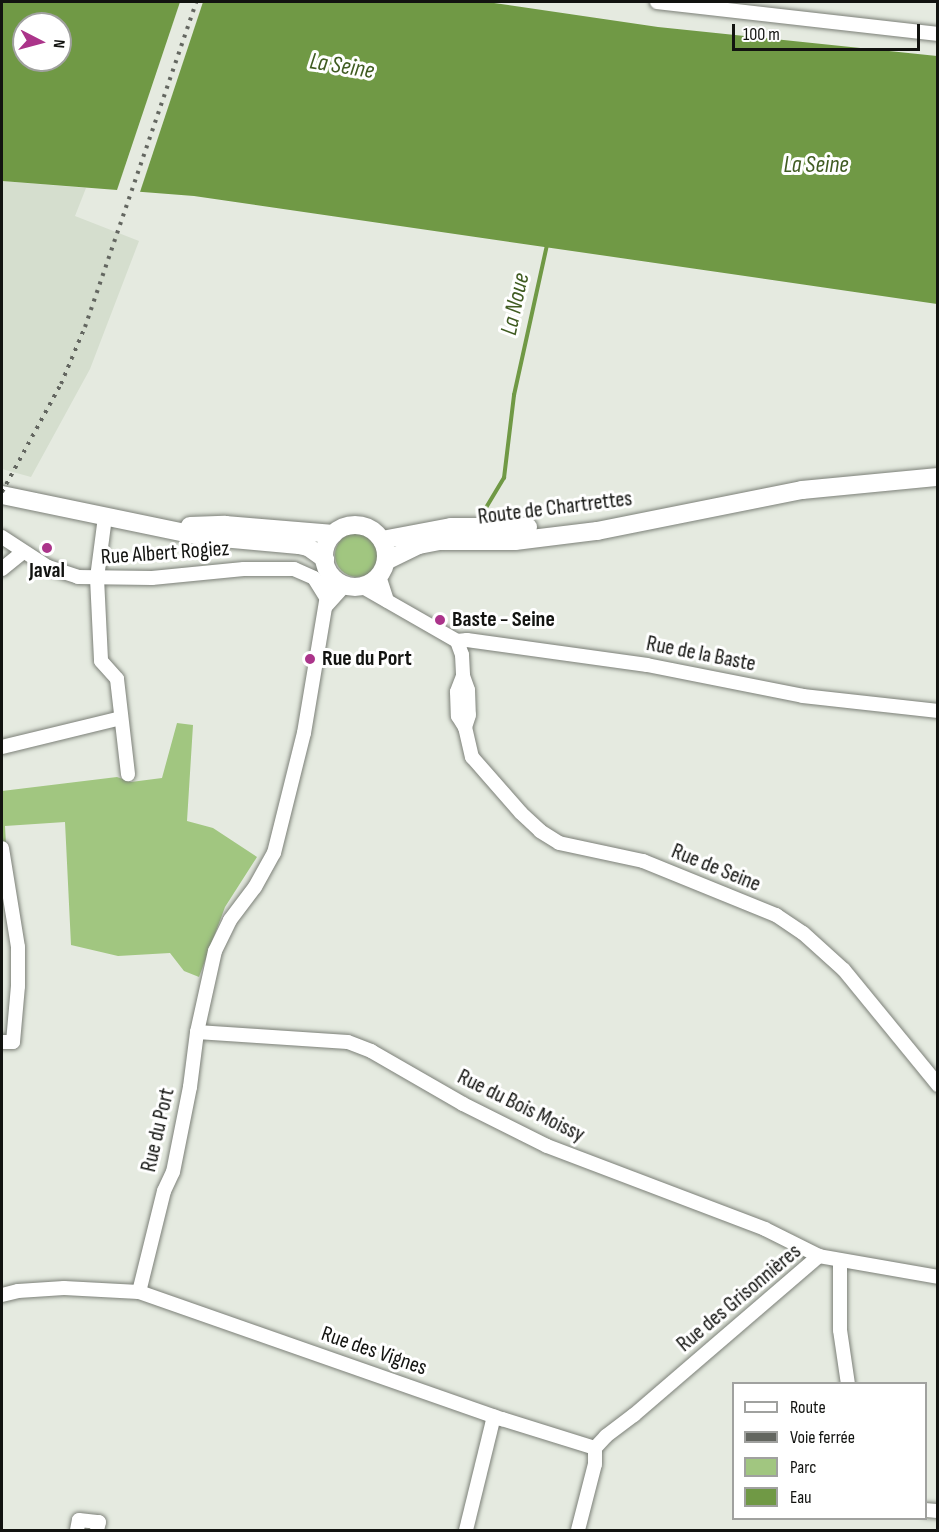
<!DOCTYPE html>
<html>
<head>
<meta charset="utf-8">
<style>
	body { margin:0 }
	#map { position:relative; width:939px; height:1532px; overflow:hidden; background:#e5eae0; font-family:"Sofia Sans Condensed",sans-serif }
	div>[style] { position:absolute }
	.built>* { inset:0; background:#d5dece }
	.green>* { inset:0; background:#a1c680 }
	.round { border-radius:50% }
	.water>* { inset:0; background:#709945 }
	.pier>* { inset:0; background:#e5eae0 }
	.stream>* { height:4px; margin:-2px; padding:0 2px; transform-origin:2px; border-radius:2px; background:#709945 }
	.roads { filter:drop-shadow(0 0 2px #7c8078) drop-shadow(0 0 2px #7c8078) }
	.minor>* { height:14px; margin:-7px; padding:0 7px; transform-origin:7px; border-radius:7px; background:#fff }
	.secondary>* { height:18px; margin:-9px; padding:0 9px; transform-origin:9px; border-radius:9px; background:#fff }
	.secondary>.ring { margin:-9px; padding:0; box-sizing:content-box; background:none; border:18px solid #fff; border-radius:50% }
	.rail>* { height:4px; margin-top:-2px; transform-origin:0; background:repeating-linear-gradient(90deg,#636660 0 3px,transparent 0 9px) }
	.dots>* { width:16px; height:16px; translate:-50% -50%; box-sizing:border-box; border:3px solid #fff; border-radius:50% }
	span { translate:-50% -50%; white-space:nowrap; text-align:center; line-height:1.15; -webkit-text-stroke:6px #fff; paint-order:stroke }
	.street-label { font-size:22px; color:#121310 }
	.poi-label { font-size:22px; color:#121310; font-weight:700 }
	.left { translate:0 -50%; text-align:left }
	.water-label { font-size:24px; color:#405c22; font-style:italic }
	.frame { position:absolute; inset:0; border:3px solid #121310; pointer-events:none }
	.legend { position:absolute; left:732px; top:1382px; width:195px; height:138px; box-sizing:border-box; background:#fff; border:2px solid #a0a19f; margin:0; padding:8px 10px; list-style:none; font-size:18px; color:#121310 }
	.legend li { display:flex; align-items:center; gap:12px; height:30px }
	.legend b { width:30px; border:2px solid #a0a19f }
	.north { position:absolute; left:12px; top:12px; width:60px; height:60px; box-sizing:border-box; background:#fff; border:2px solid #a0a19f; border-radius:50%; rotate:96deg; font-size:16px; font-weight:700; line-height:24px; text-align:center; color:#121310 }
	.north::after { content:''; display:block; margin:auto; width:21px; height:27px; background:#ab348a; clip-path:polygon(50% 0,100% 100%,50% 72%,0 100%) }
	.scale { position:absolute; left:732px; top:24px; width:188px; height:27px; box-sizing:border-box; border:3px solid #121310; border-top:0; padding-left:8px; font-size:18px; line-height:21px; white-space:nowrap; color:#121310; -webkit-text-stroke:4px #fff; paint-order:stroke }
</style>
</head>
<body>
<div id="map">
	<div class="built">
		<i style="clip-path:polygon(2px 181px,86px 188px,75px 216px,139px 241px,90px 369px,31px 477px,2px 469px)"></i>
	</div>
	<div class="green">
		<i class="round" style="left:335px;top:533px;width:44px;height:44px"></i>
		<i style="clip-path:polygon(177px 723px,193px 725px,187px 821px,213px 828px,257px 857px,225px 907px,199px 977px,184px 971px,170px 953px,118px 956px,71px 945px,65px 822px,5px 826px,6px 844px,2px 844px,2px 791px,117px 777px,131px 782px,162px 778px)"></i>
	</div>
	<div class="water">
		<i style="clip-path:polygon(evenodd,2px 2px,487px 2px,658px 27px,937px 56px,937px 304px,194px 196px,2px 181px,2px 2px,24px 24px,60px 24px,60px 60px,24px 60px,24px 24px)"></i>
	</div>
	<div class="pier">
		<i style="clip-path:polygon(180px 2px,203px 2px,139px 195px,116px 193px)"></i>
	</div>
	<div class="stream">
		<i style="left:484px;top:511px;width:39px;rotate:-59deg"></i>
		<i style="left:504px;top:478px;width:84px;rotate:-83.1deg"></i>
		<i style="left:514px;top:395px;width:154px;rotate:-77.6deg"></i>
	</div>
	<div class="roads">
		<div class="minor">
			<i style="left:657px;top:2px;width:283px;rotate:6.5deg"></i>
			<i style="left:105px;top:517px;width:62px;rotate:97.5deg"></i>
			<i style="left:97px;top:578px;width:83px;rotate:87.2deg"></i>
			<i style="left:101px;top:661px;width:24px;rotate:48deg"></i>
			<i style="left:117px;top:679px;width:96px;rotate:83.4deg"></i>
			<i style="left:2px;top:537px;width:55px;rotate:33.1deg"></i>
			<i style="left:48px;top:567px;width:32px;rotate:18deg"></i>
			<i style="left:78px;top:577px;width:74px;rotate:0.8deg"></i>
			<i style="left:152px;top:578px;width:92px;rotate:-5.6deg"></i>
			<i style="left:244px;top:569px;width:50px"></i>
			<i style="left:294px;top:569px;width:22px;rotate:24deg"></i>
			<i style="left:314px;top:578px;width:25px;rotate:58deg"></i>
			<i style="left:2px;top:569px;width:27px;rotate:-39deg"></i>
			<i style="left:379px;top:576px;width:26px;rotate:72deg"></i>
			<i style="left:361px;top:586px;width:111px;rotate:29.8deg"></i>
			<i style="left:457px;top:641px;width:15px;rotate:70deg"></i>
			<i style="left:462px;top:655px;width:21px;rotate:87deg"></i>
			<i style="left:463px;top:676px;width:15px;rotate:70deg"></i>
			<i style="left:468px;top:690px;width:25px;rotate:88deg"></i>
			<i style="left:469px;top:715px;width:13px;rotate:108deg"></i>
			<i style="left:326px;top:606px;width:28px;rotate:-48deg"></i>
			<i style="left:457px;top:641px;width:10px;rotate:-6deg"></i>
			<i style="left:467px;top:640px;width:182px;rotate:7.9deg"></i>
			<i style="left:647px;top:665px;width:159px;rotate:11.2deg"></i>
			<i style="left:803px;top:696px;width:136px;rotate:6.3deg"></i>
			<i style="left:463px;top:676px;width:17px;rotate:111deg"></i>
			<i style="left:457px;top:692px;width:24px;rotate:88deg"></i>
			<i style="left:458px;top:716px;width:13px;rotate:58deg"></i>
			<i style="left:465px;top:727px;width:31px;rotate:77deg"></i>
			<i style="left:472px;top:757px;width:74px;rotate:48.8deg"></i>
			<i style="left:521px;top:813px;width:26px;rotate:43deg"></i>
			<i style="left:540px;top:831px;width:22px;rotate:32deg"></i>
			<i style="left:559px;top:843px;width:86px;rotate:12.1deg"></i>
			<i style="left:643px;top:861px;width:144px;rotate:22.1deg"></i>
			<i style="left:776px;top:915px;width:32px;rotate:34deg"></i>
			<i style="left:803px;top:933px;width:55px;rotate:42.1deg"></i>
			<i style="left:844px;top:970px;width:149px;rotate:50.7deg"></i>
			<i style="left:2px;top:747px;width:122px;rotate:-13.7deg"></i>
			<i style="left:197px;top:1032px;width:151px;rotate:3.8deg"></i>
			<i style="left:348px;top:1042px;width:25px;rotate:21deg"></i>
			<i style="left:371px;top:1051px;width:106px;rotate:29.9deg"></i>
			<i style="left:463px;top:1104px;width:94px;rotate:26.6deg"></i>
			<i style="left:547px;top:1146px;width:233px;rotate:20.8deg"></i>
			<i style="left:765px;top:1229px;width:60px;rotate:26.6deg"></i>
			<i style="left:2px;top:1042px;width:11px"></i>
			<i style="left:13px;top:1042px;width:56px;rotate:-84.9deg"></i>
			<i style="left:18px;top:986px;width:39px;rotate:-90deg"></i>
			<i style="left:18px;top:947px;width:100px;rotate:-99.2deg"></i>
			<i style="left:840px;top:1261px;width:69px;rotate:90deg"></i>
			<i style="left:840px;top:1330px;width:55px;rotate:81.6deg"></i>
			<i style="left:139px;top:1292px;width:385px;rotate:19.3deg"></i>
			<i style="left:502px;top:1419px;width:97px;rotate:17.3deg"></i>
			<i style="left:2px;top:1295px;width:16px;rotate:-14deg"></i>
			<i style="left:18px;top:1291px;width:46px;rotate:-3.7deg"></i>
			<i style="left:64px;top:1288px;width:75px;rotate:3.1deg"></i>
			<i style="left:139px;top:1292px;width:104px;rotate:-76.1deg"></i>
			<i style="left:164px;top:1191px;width:21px;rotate:-65deg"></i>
			<i style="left:173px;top:1172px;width:87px;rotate:-78.7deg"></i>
			<i style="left:190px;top:1087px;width:55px;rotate:-82.7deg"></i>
			<i style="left:197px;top:1032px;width:83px;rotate:-77.5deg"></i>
			<i style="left:215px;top:951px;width:34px;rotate:-64deg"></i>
			<i style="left:230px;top:920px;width:41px;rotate:-52.9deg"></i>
			<i style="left:255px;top:887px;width:39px;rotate:-61deg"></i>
			<i style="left:274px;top:853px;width:124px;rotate:-76deg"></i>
			<i style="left:304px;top:733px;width:145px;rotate:-80.5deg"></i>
			<i style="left:328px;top:590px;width:23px;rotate:-92deg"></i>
			<i style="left:595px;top:1448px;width:16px;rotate:-47deg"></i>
			<i style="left:606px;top:1436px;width:35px;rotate:-37deg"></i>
			<i style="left:634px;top:1415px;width:244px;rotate:-40.7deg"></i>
			<i style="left:819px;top:1256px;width:121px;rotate:10deg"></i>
			<i style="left:926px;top:1510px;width:12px;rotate:5deg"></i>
			<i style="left:77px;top:1530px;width:10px;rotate:-79deg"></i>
			<i style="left:79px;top:1520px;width:20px;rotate:6deg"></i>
			<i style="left:99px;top:1522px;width:8px;rotate:104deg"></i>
			<i style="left:466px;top:1530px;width:117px;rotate:-76.2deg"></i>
			<i style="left:578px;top:1530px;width:68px;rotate:-75.6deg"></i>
			<i style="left:595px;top:1464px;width:16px;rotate:-90deg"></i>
		</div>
		<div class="secondary">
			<i style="left:2px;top:495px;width:202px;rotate:11.7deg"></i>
			<i style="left:200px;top:536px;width:99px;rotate:5.2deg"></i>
			<i style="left:299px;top:545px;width:9px;rotate:13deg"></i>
			<i style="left:308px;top:547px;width:21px;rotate:35deg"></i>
			<i class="ring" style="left:324px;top:525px;width:44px;height:44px"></i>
			<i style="left:190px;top:526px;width:35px;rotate:-2deg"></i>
			<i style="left:225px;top:525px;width:109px;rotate:4.7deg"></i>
			<i style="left:382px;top:540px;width:70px;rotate:-10.7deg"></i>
			<i style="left:451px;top:527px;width:77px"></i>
			<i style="left:386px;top:561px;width:37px;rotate:-26deg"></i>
			<i style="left:419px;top:545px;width:21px;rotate:-11deg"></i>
			<i style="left:440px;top:541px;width:75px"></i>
			<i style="left:515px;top:541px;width:83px;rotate:-7deg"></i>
			<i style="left:597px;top:531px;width:209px;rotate:-11.3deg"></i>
			<i style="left:802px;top:490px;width:137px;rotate:-5.5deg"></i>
		</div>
	</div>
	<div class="rail">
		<i style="left:2px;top:492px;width:123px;rotate:-61.4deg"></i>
		<i style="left:61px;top:384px;width:62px;rotate:-67.2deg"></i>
		<i style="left:85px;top:327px;width:343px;rotate:-71.1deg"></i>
	</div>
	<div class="dots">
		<i style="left:47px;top:548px;background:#ab348a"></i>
		<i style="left:440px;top:620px;background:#ab348a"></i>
		<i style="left:310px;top:659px;background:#ab348a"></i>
	</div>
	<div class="street-label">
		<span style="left:555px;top:508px;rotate:-7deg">Route de Chartrettes</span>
		<span style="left:165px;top:553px;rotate:-4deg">Rue Albert Rogiez</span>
		<span style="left:701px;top:654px;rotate:11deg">Rue de la Baste</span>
		<span style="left:716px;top:868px;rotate:22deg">Rue de Seine</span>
		<span style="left:521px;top:1106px;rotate:26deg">Rue du Bois Moissy</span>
		<span style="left:158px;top:1130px;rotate:-77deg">Rue du Port</span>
		<span style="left:739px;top:1298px;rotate:-40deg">Rue des Grisonnières</span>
		<span style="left:374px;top:1351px;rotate:19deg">Rue des Vignes</span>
	</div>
	<div class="poi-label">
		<span style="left:47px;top:571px">Javal</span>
		<span class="left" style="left:452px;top:620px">Baste - Seine</span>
		<span class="left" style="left:322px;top:659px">Rue du Port</span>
	</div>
	<div class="water-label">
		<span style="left:342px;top:66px;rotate:9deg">La Seine</span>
		<span style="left:816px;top:165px">La Seine</span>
		<span style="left:515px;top:304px;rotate:-78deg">La Noue</span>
	</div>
	<div class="frame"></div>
	<ul class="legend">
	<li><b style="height:8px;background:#fff"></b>Route</li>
	<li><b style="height:8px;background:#636660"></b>Voie ferrée</li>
	<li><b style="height:16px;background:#a1c680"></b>Parc</li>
	<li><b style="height:16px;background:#709945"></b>Eau</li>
	</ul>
	<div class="north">N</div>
	<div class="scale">100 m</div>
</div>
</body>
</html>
